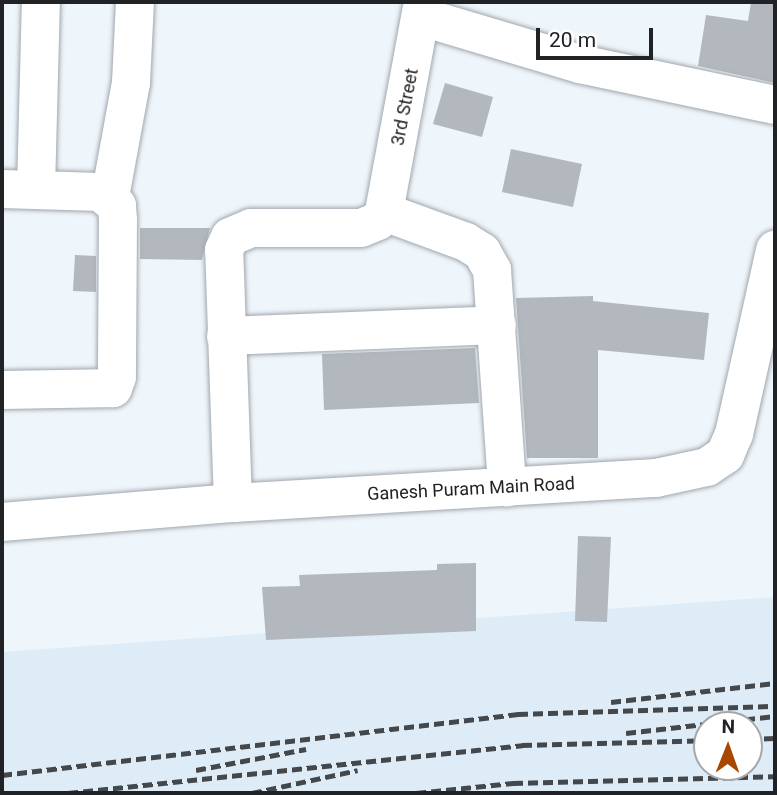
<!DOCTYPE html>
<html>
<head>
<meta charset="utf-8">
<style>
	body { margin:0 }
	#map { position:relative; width:777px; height:795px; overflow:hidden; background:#eef5fb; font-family:Roboto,sans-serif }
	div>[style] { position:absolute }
	.built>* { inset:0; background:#deecf8 }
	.building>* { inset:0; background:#b2b8be }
	.roads { filter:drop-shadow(0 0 2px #a0a7ad) drop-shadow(0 0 2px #a0a7ad) }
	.street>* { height:38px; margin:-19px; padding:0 19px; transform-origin:19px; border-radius:19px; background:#fff }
	.secondary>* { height:38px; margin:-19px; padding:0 19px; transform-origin:19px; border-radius:19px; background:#fff }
	.rail>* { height:5px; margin-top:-2.5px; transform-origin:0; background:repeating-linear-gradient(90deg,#45484b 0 10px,transparent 0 15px) }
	span { translate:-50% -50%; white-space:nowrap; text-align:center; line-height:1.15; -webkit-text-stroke:7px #fff; paint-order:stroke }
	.street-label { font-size:18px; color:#202225 }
	.frame { position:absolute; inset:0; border:4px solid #202225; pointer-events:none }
	.north { position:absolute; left:693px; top:711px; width:70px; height:70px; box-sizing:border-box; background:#fff; border:2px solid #a6a7a8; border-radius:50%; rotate:1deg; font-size:19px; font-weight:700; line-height:28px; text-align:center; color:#202225 }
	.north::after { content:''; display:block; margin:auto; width:24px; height:32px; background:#a84700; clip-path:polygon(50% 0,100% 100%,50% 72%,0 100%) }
	.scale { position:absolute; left:536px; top:28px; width:117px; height:32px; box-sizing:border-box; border:4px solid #202225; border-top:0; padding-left:9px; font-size:21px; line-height:24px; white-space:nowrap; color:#202225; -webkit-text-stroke:5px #fff; paint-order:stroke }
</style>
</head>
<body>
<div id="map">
	<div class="built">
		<i style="clip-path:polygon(evenodd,775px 597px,775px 793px,2px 793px,2px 652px,775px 597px,707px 725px,749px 725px,749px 767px,707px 767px,707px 725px)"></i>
	</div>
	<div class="building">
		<i style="clip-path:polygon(751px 2px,775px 2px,775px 83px,698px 66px,706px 15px,748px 21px)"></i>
		<i style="clip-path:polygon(445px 83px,493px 97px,482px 137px,433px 124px)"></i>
		<i style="clip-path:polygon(511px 149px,582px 164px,573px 207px,502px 192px)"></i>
		<i style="clip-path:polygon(140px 228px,210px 228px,202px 260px,140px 259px)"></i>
		<i style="clip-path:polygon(75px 255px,96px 256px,96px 292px,73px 291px)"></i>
		<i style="clip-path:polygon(593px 296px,593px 301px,709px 313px,704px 360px,598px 350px,598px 458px,527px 458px,516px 298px)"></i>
		<i style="clip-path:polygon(475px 348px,479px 403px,324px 410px,322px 354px)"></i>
		<i style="clip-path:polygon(578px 536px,611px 537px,607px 622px,575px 621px)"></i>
		<i style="clip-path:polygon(476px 563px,476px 631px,266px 640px,262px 587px,300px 586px,299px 575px,437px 570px,437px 564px)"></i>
	</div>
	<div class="roads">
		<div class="street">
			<i style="left:422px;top:17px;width:165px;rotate:16.6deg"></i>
			<i style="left:580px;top:64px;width:199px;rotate:11.9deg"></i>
			<i style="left:2px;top:189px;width:98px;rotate:1.8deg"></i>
			<i style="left:100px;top:192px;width:22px;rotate:39deg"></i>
			<i style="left:117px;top:206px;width:14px;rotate:86deg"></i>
			<i style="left:118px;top:220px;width:157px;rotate:90.4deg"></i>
			<i style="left:117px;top:377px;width:12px;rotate:110deg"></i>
			<i style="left:113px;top:388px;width:111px;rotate:179deg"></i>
			<i style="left:36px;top:189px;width:187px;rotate:-88.5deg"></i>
			<i style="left:110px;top:197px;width:116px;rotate:-79.6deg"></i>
			<i style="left:131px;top:83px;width:81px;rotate:-87.2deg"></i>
			<i style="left:384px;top:212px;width:87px;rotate:20.1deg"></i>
			<i style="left:466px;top:242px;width:19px;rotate:32deg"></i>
			<i style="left:482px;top:252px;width:21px;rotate:61deg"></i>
			<i style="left:492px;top:270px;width:218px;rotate:86deg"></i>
			<i style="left:226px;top:336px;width:271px;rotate:-2.3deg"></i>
			<i style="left:233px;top:503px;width:253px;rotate:-92deg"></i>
			<i style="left:224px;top:250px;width:14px;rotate:-65deg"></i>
			<i style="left:230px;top:237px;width:23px;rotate:-23deg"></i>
			<i style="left:251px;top:228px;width:110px"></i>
			<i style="left:361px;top:228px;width:18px;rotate:-22deg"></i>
			<i style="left:378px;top:221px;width:11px;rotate:-56deg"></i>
			<i style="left:384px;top:212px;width:214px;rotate:-79.5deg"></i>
		</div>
		<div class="secondary">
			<i style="left:2px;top:522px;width:232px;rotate:-4.7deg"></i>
			<i style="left:233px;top:503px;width:424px;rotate:-3.4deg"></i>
			<i style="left:656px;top:478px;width:52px;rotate:-12.2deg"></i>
			<i style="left:707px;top:467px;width:22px;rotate:-34deg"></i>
			<i style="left:725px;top:455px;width:23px;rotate:-67deg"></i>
			<i style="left:734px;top:434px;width:189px;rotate:-77.4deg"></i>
		</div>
	</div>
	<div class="rail">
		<i style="left:611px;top:702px;width:165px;rotate:-6.6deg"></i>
		<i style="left:626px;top:733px;width:150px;rotate:-6.5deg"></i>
		<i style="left:749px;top:739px;width:26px;rotate:-2deg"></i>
		<i style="left:196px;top:770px;width:112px;rotate:-10.8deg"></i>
		<i style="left:2px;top:775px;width:520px;rotate:-6.74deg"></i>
		<i style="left:518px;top:714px;width:257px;rotate:-1.8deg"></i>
		<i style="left:68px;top:793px;width:457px;rotate:-6deg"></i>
		<i style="left:522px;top:745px;width:185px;rotate:-1.5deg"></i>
		<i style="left:252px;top:793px;width:108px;rotate:-12.2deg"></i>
		<i style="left:416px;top:793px;width:98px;rotate:-5.9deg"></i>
		<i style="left:513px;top:783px;width:262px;rotate:-1.5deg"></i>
	</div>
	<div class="street-label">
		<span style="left:405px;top:107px;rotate:-79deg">3rd Street</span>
		<span style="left:471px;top:489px;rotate:-3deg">Ganesh Puram Main Road</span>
	</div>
	<div class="frame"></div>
	<div class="north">N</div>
	<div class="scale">20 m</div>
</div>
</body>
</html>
